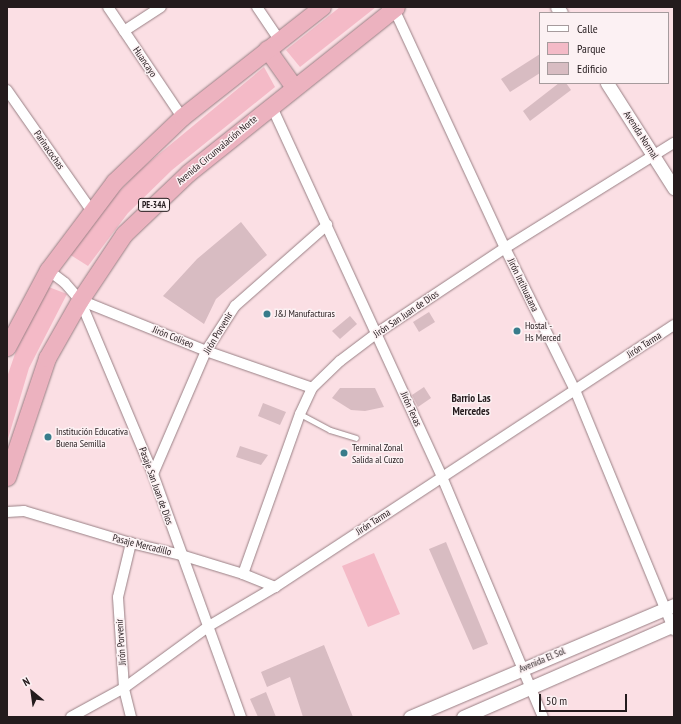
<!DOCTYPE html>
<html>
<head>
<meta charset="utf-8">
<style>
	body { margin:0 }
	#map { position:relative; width:681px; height:724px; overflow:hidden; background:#fbdfe4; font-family:"PT Sans Narrow",sans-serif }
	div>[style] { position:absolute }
	.green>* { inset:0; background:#f4bac7 }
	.building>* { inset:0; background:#d8bcc2 }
	.roads { filter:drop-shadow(0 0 1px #998085) drop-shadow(0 0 1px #998085) }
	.service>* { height:5px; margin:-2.5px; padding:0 2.5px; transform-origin:2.5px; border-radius:2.5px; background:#fff }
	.minor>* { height:10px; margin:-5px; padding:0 5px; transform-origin:5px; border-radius:5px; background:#fff }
	.tertiary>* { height:13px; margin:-6.5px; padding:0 6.5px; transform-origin:6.5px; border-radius:6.5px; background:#fff }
	.trunk>* { height:17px; margin:-8.5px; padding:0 8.5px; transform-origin:8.5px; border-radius:8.5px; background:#ecb2bf }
	.dots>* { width:11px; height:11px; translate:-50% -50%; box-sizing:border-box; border:2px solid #fcf1f3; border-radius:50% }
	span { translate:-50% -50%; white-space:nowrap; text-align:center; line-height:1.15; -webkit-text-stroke:3px #fcf1f3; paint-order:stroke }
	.shield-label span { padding:1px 3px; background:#fcf1f3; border:1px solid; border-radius:3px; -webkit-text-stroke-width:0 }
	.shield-label { font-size:9px; color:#241b1d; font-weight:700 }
	.street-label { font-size:10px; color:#241b1d }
	.poi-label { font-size:10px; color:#241b1d }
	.left { translate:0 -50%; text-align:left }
	.neighbourhood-label { font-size:11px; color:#241b1d; font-weight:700 }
	.frame { position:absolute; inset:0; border:8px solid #241b1d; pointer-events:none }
	.legend { position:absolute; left:539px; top:12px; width:130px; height:72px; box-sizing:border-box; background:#fcf1f3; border:1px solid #a69b9d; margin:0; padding:5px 7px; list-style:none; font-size:12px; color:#241b1d }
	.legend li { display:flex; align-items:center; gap:8px; height:20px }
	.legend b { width:20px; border:1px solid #a69b9d }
	.north { position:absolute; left:12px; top:672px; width:40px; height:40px; -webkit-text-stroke:3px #fcf1f3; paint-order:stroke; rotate:331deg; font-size:11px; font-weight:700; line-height:16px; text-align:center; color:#241b1d }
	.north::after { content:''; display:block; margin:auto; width:14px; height:18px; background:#241b1d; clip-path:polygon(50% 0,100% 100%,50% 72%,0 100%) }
	.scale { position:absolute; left:539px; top:694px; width:88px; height:18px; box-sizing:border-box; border:2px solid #241b1d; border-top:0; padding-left:5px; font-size:12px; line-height:14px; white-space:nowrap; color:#241b1d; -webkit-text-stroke:3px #fcf1f3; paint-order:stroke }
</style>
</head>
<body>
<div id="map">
	<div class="green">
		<i style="clip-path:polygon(340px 7px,376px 7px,300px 67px,286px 50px)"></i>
		<i style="clip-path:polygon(264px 67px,275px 87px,172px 170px,128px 213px,88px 266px,69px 254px,107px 204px,141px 169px)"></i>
		<i style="clip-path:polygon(46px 286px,67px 294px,29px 368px,7px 442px,7px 377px,16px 351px)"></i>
		<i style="clip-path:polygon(374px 553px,400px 614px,368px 627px,342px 566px)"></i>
	</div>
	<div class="building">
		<i style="clip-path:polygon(540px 54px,540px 73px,510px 92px,501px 79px)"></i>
		<i style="clip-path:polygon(559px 83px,566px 83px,571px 90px,530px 121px,523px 111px)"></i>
		<i style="clip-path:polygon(241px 222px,267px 255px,216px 299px,204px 324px,163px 296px,197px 259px)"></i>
		<i style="clip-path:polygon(429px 312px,435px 322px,419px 332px,413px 322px)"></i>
		<i style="clip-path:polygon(350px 316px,357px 324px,340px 339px,332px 331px)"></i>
		<i style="clip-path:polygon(424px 387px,431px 398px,418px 407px,412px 395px)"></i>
		<i style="clip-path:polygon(340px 388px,375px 388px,384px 407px,365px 411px,351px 410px,332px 398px)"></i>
		<i style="clip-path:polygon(263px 403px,286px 412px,280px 425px,258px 416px)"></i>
		<i style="clip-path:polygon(240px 446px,268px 455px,261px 465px,236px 457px)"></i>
		<i style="clip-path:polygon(446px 542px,488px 644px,473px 650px,429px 549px)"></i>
		<i style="clip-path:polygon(324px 645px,353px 717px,303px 717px,290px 677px,267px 687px,261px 672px)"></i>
		<i style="clip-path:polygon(266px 692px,276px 717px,258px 717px,250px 699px)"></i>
	</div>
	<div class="roads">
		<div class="service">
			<i style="left:300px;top:414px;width:34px;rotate:28deg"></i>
			<i style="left:330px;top:430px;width:27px;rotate:17deg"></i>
		</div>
		<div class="minor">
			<i style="left:108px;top:7px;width:133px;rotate:56.1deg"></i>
			<i style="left:257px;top:7px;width:40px;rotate:56deg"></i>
			<i style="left:394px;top:9px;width:264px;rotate:65.1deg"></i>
			<i style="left:505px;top:248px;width:158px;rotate:63.8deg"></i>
			<i style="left:575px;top:390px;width:260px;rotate:67.6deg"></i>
			<i style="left:124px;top:31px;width:44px;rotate:-33deg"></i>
			<i style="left:7px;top:90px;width:146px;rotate:55deg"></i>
			<i style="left:271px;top:105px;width:409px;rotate:65.3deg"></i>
			<i style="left:442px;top:477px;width:260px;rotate:67.2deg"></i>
			<i style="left:48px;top:270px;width:21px;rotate:37deg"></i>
			<i style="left:65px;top:283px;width:23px;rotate:49deg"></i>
			<i style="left:80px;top:300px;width:189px;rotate:67.2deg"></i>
			<i style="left:153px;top:474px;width:258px;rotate:70.1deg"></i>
			<i style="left:80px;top:300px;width:136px;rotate:22deg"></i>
			<i style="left:206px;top:351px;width:112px;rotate:19.2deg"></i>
			<i style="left:153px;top:474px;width:134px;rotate:-66.7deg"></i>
			<i style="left:206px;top:351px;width:54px;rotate:-57.2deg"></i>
			<i style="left:235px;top:306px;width:123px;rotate:-41.4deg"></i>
			<i style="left:7px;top:512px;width:17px;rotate:-3deg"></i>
			<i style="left:24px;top:511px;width:112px;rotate:16.7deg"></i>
			<i style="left:131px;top:543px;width:51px;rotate:13.5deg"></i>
			<i style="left:181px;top:555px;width:65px;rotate:17deg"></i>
			<i style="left:243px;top:574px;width:35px;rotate:22deg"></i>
			<i style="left:243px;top:574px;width:170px;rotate:-70.4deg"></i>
			<i style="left:300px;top:414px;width:29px;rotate:-65deg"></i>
			<i style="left:312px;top:388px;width:39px;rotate:-44deg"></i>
			<i style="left:340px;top:361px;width:46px;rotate:-37.1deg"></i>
			<i style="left:377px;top:333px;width:154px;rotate:-33.6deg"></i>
			<i style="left:505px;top:248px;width:199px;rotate:-31.9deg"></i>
			<i style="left:71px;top:717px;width:60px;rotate:-28.7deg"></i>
			<i style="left:124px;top:688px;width:105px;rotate:-36.1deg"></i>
			<i style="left:209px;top:626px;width:77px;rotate:-30.6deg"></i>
			<i style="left:275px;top:587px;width:477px;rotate:-33.3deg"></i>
			<i style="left:131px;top:717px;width:30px;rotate:-104deg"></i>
			<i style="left:124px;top:688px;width:91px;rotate:-93.8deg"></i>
			<i style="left:118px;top:597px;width:56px;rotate:-76.5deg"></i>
		</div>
		<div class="tertiary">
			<i style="left:557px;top:7px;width:7px;rotate:56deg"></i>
			<i style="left:607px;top:83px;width:125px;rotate:57.5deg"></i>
			<i style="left:410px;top:717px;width:287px;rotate:-23deg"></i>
			<i style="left:463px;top:717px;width:230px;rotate:-23.6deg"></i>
		</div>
		<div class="trunk">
			<i style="left:267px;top:49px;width:47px;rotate:54.6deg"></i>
			<i style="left:7px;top:347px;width:87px;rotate:-62deg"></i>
			<i style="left:48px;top:270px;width:110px;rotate:-53.1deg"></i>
			<i style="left:114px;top:182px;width:94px;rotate:-43.7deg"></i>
			<i style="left:182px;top:117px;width:178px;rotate:-38.2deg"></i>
			<i style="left:7px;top:477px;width:126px;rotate:-71.4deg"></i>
			<i style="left:47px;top:358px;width:67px;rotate:-60.4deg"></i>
			<i style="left:80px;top:300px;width:79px;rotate:-56.3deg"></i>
			<i style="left:124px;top:234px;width:88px;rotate:-43.6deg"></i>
			<i style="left:188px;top:173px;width:266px;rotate:-38.6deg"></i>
		</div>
	</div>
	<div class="dots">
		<i style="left:267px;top:314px;background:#387c8b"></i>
		<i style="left:517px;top:331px;background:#387c8b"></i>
		<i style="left:48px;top:437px;background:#387c8b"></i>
		<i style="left:344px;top:453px;background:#387c8b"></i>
	</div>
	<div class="shield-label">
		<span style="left:154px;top:205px">PE-34A</span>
	</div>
	<div class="street-label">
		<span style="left:145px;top:62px;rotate:56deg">Huancayo</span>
		<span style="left:641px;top:135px;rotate:57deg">Avenida Normal</span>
		<span style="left:49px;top:150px;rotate:55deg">Parinacochas</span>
		<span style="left:217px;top:150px;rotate:-40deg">Avenida Circunvalación Norte</span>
		<span style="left:523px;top:285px;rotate:64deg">Jirón Intihuatana</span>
		<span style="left:406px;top:314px;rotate:-34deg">Jirón San Juan de Dios</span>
		<span style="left:218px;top:333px;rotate:-59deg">Jirón Porvenir</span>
		<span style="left:173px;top:337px;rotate:22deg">Jirón Coliseo</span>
		<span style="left:644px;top:345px;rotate:-33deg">Jirón Tarma</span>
		<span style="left:411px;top:409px;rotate:66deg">Jirón Texas</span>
		<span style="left:156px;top:486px;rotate:70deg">Pasaje San Juan de Dios</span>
		<span style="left:373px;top:522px;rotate:-33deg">Jirón Tarma</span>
		<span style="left:142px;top:545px;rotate:14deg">Pasaje Mercadillo</span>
		<span style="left:121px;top:642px;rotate:-94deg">Jirón Porvenir</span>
		<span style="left:542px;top:660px;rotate:-23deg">Avenida El Sol</span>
	</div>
	<div class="poi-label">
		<span class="left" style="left:275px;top:314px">J&amp;J Manufacturas</span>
		<span class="left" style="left:525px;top:331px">Hostal -<br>Hs Merced</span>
		<span class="left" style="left:56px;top:437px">Institución Educativa<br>Buena Semilla</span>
		<span class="left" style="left:352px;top:453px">Terminal Zonal<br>Salida al Cuzco</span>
	</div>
	<div class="neighbourhood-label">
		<span style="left:471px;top:405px">Barrio Las<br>Mercedes</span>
	</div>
	<div class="frame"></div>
	<ul class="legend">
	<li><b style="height:5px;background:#fff"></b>Calle</li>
	<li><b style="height:11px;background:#f4bac7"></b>Parque</li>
	<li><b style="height:11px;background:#d8bcc2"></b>Edificio</li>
	</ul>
	<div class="north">N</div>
	<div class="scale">50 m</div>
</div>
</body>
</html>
